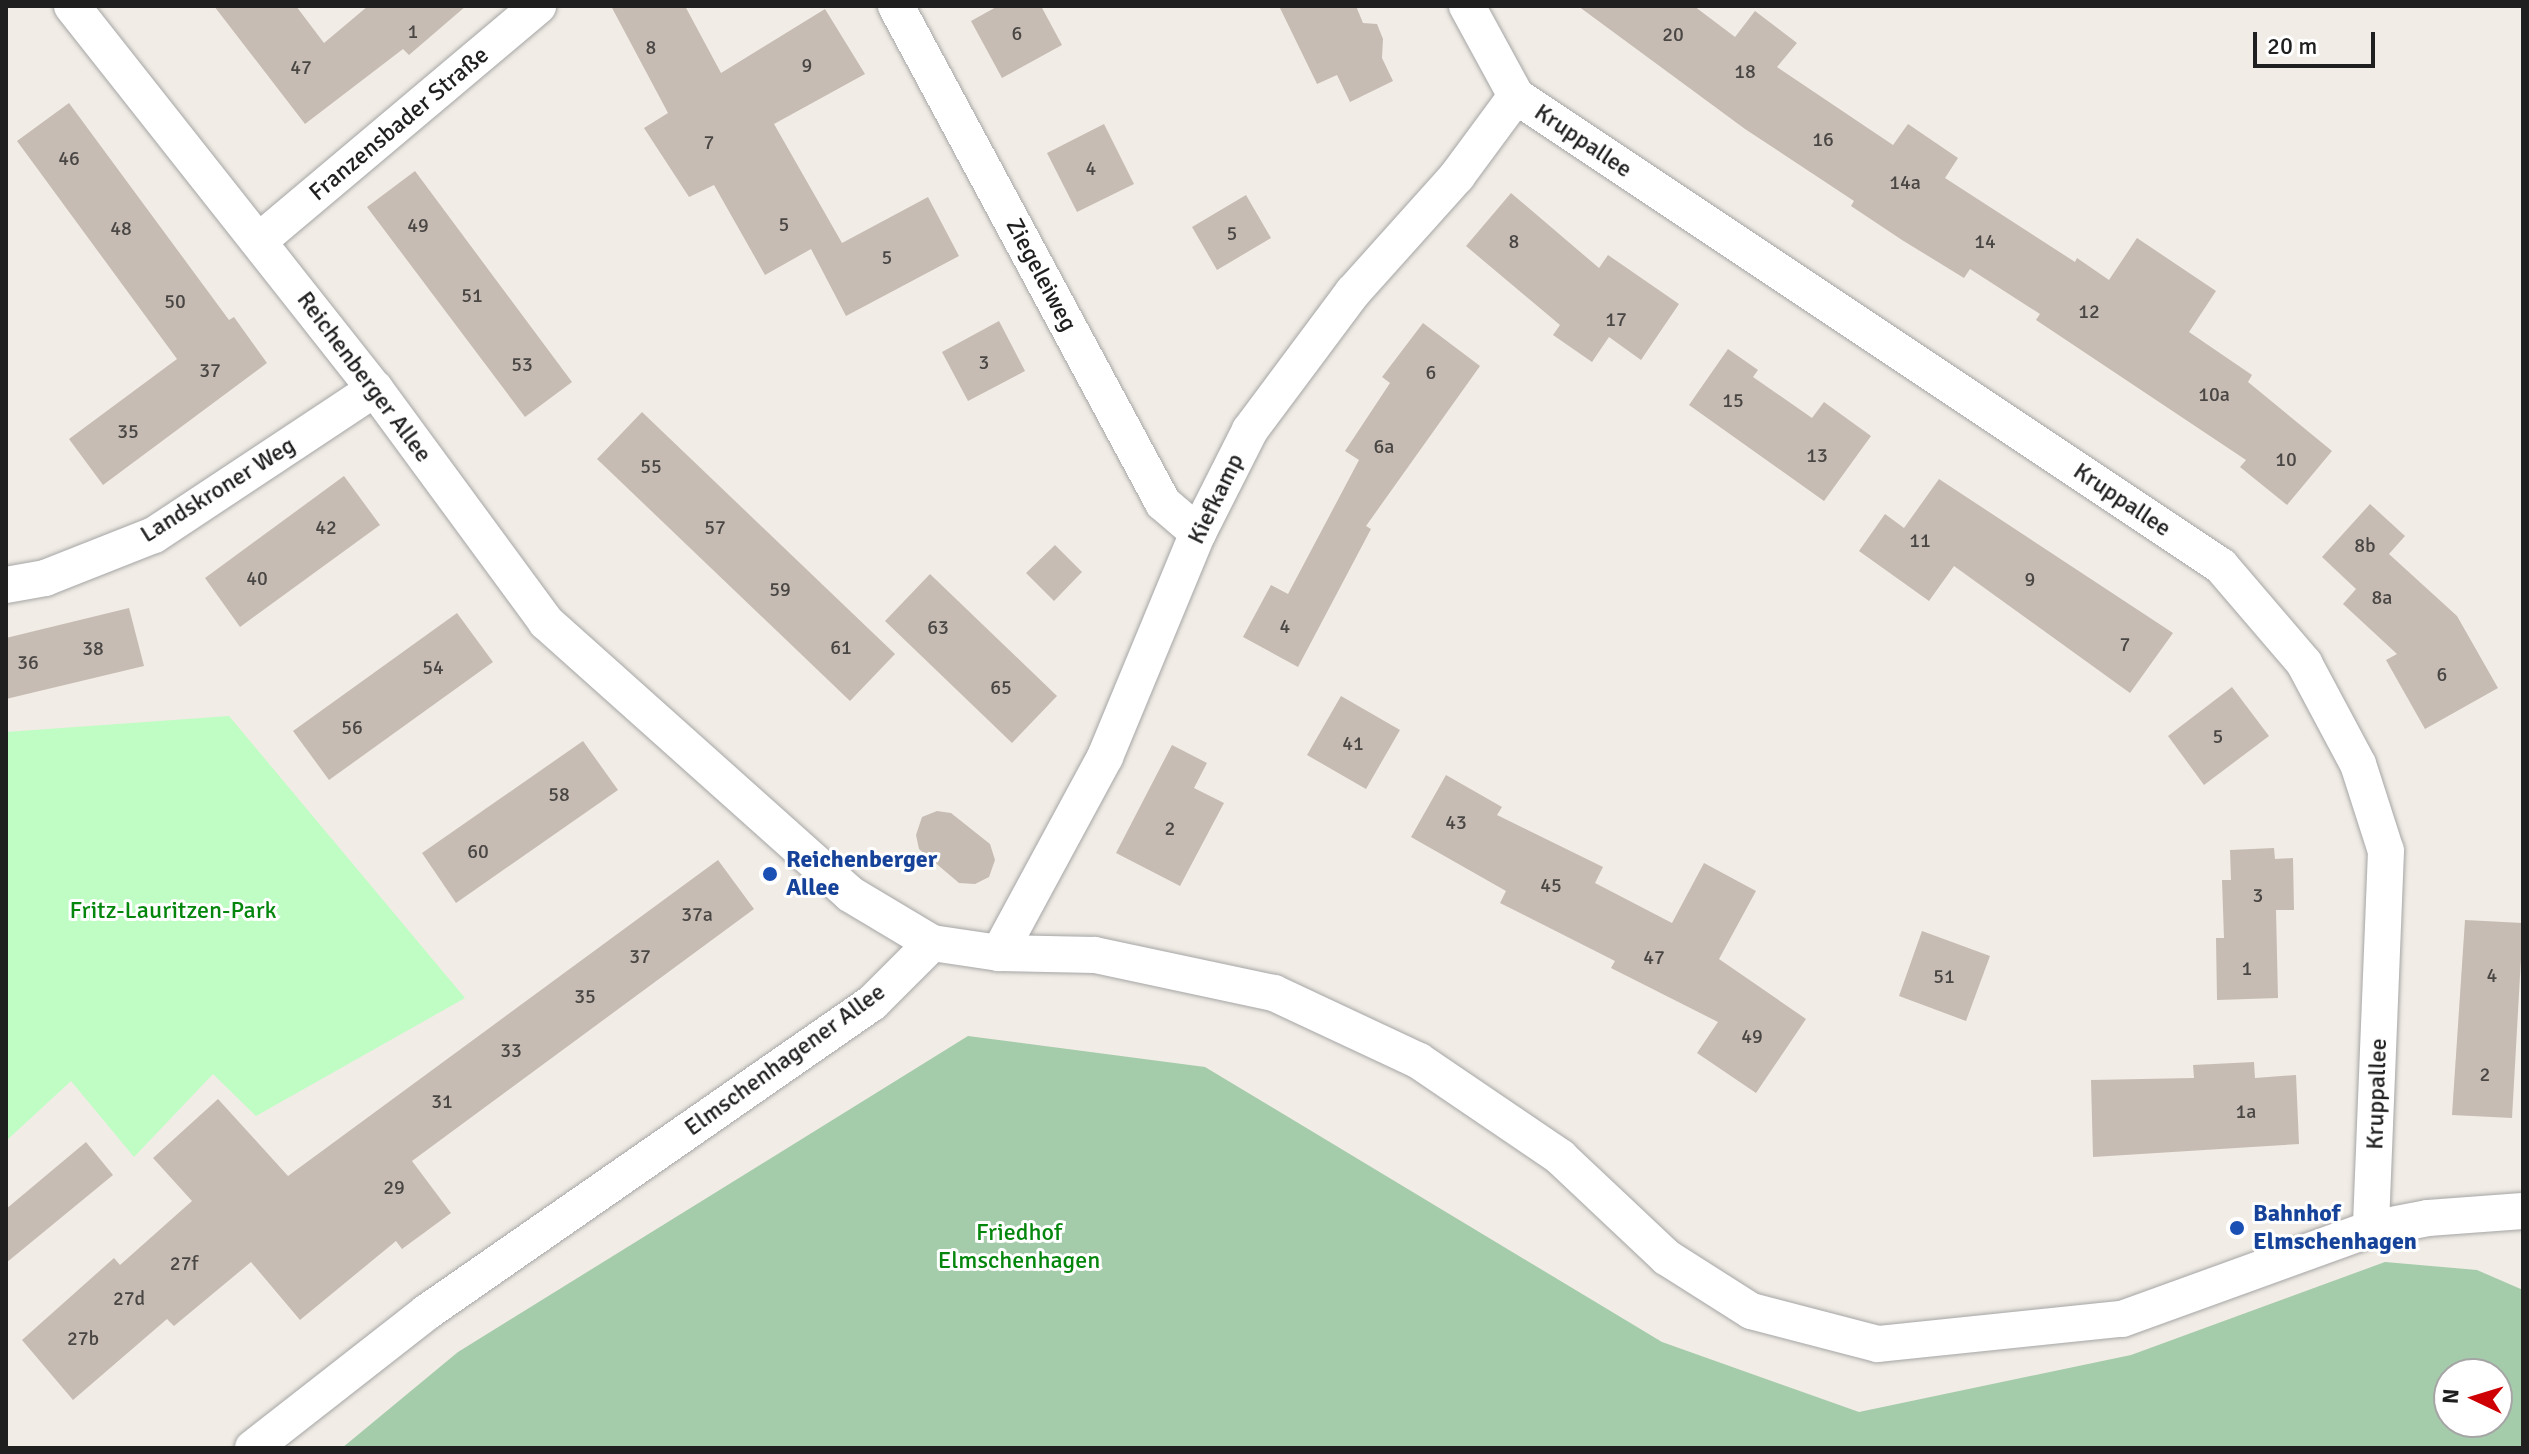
<!DOCTYPE html>
<html>
<head>
<meta charset="utf-8">
<style>
	body { margin:0 }
	#map { position:relative; width:2529px; height:1454px; overflow:hidden; background:#f1ece5; font-family:Signika,sans-serif }
	div>[style] { position:absolute }
	.cemetery>* { inset:0; background:#a4cbaa }
	.park>* { inset:0; background:#bffdc4 }
	.building>* { inset:0; background:#c6bcb4 }
	.roads { filter:drop-shadow(0 0 2px #a6a6a6) drop-shadow(0 0 2px #a6a6a6) }
	.street>* { height:36px; margin:-18px; padding:0 18px; transform-origin:18px; border-radius:18px; background:#fff }
	.dots>* { width:22px; height:22px; translate:-50% -50%; box-sizing:border-box; border:4px solid #fff; border-radius:50% }
	span { translate:-50% -50%; white-space:nowrap; text-align:center; line-height:1.15; -webkit-text-stroke:6px #fff; paint-order:stroke }
	.number-label { font-size:20px; color:#494644 }
	.number-label span { -webkit-text-stroke-width:0 }
	.street-label { font-size:24px; color:#1f1f1f }
	.transit-label { font-size:24px; color:#164399; font-weight:700 }
	.left { translate:0 -50%; text-align:left }
	.park-label { font-size:24px; color:#04860d }
	.frame { position:absolute; inset:0; border:8px solid #1f1f1f; pointer-events:none }
	.north { position:absolute; left:2433px; top:1358px; width:80px; height:80px; box-sizing:border-box; background:#fff; border:2px solid #a5a5a5; border-radius:50%; rotate:274deg; font-size:22px; font-weight:700; line-height:32px; text-align:center; color:#1f1f1f }
	.north::after { content:''; display:block; margin:auto; width:28px; height:36px; background:#ce0003; clip-path:polygon(50% 0,100% 100%,50% 72%,0 100%) }
	.scale { position:absolute; left:2253px; top:32px; width:122px; height:36px; box-sizing:border-box; border:4px solid #1f1f1f; border-top:0; padding-left:10px; font-size:24px; line-height:28px; white-space:nowrap; color:#1f1f1f; -webkit-text-stroke:6px #fff; paint-order:stroke }
</style>
</head>
<body>
<div id="map">
	<div class="cemetery">
		<i style="clip-path:polygon(evenodd,968px 1036px,1205px 1067px,1662px 1342px,1859px 1412px,2131px 1355px,2385px 1262px,2477px 1270px,2523px 1290px,2523px 1448px,342px 1448px,458px 1352px,968px 1036px,2449px 1374px,2497px 1374px,2497px 1422px,2449px 1422px,2449px 1374px)"></i>
	</div>
	<div class="park">
		<i style="clip-path:polygon(229px 716px,465px 998px,256px 1116px,213px 1074px,134px 1157px,71px 1081px,6px 1141px,6px 732px)"></i>
	</div>
	<div class="building">
		<i style="clip-path:polygon(214px 6px,296px 6px,324px 43px,368px 6px,466px 6px,409px 55px,403px 49px,305px 124px)"></i>
		<i style="clip-path:polygon(611px 6px,685px 6px,721px 73px,825px 9px,865px 74px,774px 124px,842px 243px,928px 197px,959px 256px,846px 316px,811px 249px,765px 275px,714px 185px,689px 197px,644px 128px,668px 113px)"></i>
		<i style="clip-path:polygon(998px 6px,1041px 6px,1062px 45px,1002px 78px,971px 21px)"></i>
		<i style="clip-path:polygon(1279px 6px,1356px 6px,1363px 23px,1377px 24px,1383px 39px,1382px 58px,1393px 81px,1350px 102px,1337px 75px,1317px 84px)"></i>
		<i style="clip-path:polygon(1578px 6px,1694px 6px,1735px 37px,1755px 11px,1797px 43px,1777px 67px,1893px 145px,1908px 124px,1958px 158px,1945px 178px,2075px 262px,2077px 258px,2109px 280px,2137px 238px,2216px 291px,2189px 332px,2252px 375px,2248px 382px,2332px 451px,2287px 505px,2240px 467px,2246px 460px,2036px 320px,2040px 314px,1970px 269px,1964px 278px,1902px 240px,1851px 206px,1854px 201px,1745px 129px)"></i>
		<i style="clip-path:polygon(69px 103px,229px 320px,234px 317px,267px 363px,103px 485px,69px 439px,177px 359px,17px 141px)"></i>
		<i style="clip-path:polygon(1104px 124px,1134px 184px,1077px 212px,1047px 153px)"></i>
		<i style="clip-path:polygon(415px 171px,572px 382px,525px 417px,367px 207px)"></i>
		<i style="clip-path:polygon(1511px 193px,1599px 268px,1608px 255px,1679px 304px,1641px 360px,1609px 337px,1592px 362px,1553px 335px,1560px 325px,1466px 246px)"></i>
		<i style="clip-path:polygon(1246px 195px,1271px 238px,1217px 270px,1192px 227px)"></i>
		<i style="clip-path:polygon(999px 321px,1025px 371px,968px 401px,942px 352px)"></i>
		<i style="clip-path:polygon(1423px 323px,1480px 366px,1366px 526px,1371px 529px,1298px 667px,1243px 637px,1271px 585px,1288px 594px,1359px 460px,1345px 451px,1390px 383px,1382px 377px)"></i>
		<i style="clip-path:polygon(1728px 349px,1758px 370px,1753px 377px,1812px 418px,1824px 402px,1871px 436px,1824px 501px,1689px 405px)"></i>
		<i style="clip-path:polygon(642px 412px,895px 654px,850px 701px,597px 459px)"></i>
		<i style="clip-path:polygon(344px 476px,380px 525px,240px 627px,205px 578px)"></i>
		<i style="clip-path:polygon(1939px 479px,2173px 633px,2130px 693px,1954px 566px,1929px 601px,1859px 551px,1885px 514px,1904px 528px)"></i>
		<i style="clip-path:polygon(2370px 504px,2405px 536px,2389px 554px,2457px 616px,2498px 688px,2425px 729px,2386px 660px,2397px 654px,2343px 604px,2356px 589px,2322px 557px)"></i>
		<i style="clip-path:polygon(1055px 545px,1082px 572px,1054px 601px,1026px 573px)"></i>
		<i style="clip-path:polygon(930px 574px,1057px 696px,1012px 743px,885px 621px)"></i>
		<i style="clip-path:polygon(129px 608px,144px 666px,6px 699px,6px 638px)"></i>
		<i style="clip-path:polygon(457px 613px,493px 662px,329px 780px,293px 731px)"></i>
		<i style="clip-path:polygon(2232px 687px,2269px 736px,2204px 785px,2168px 736px)"></i>
		<i style="clip-path:polygon(1341px 696px,1400px 730px,1366px 789px,1307px 755px)"></i>
		<i style="clip-path:polygon(583px 741px,618px 790px,456px 903px,422px 853px)"></i>
		<i style="clip-path:polygon(1172px 745px,1207px 763px,1194px 788px,1224px 803px,1180px 886px,1116px 853px)"></i>
		<i style="clip-path:polygon(1446px 775px,1502px 807px,1497px 815px,1603px 867px,1595px 883px,1672px 923px,1704px 863px,1756px 891px,1719px 959px,1806px 1019px,1756px 1093px,1697px 1053px,1718px 1022px,1611px 968px,1615px 961px,1500px 903px,1506px 891px,1411px 837px)"></i>
		<i style="clip-path:polygon(937px 811px,951px 813px,990px 844px,995px 860px,989px 877px,975px 884px,959px 883px,919px 849px,916px 835px,922px 817px)"></i>
		<i style="clip-path:polygon(2274px 848px,2275px 859px,2293px 858px,2294px 910px,2276px 910px,2278px 998px,2217px 1000px,2216px 938px,2224px 938px,2222px 880px,2231px 880px,2230px 850px)"></i>
		<i style="clip-path:polygon(718px 860px,754px 909px,412px 1161px,451px 1213px,402px 1249px,396px 1241px,300px 1320px,251px 1262px,174px 1326px,167px 1319px,73px 1400px,22px 1340px,114px 1258px,120px 1265px,192px 1201px,153px 1158px,218px 1099px,288px 1176px)"></i>
		<i style="clip-path:polygon(2465px 920px,2523px 923px,2512px 1118px,2452px 1115px)"></i>
		<i style="clip-path:polygon(1922px 931px,1990px 956px,1966px 1021px,1899px 996px)"></i>
		<i style="clip-path:polygon(2254px 1062px,2255px 1078px,2296px 1075px,2299px 1144px,2093px 1157px,2091px 1080px,2194px 1078px,2193px 1065px)"></i>
		<i style="clip-path:polygon(86px 1142px,113px 1175px,6px 1263px,6px 1209px)"></i>
	</div>
	<div class="roads">
		<div class="street">
			<i style="left:72px;top:6px;width:488px;rotate:51.7deg"></i>
			<i style="left:375px;top:389px;width:289px;rotate:53.7deg"></i>
			<i style="left:546px;top:622px;width:408px;rotate:41.8deg"></i>
			<i style="left:850px;top:894px;width:96px;rotate:30.9deg"></i>
			<i style="left:932px;top:943px;width:68px;rotate:8.5deg"></i>
			<i style="left:999px;top:953px;width:96px;rotate:1.2deg"></i>
			<i style="left:1095px;top:955px;width:183px;rotate:12deg"></i>
			<i style="left:1274px;top:993px;width:160px;rotate:25.1deg"></i>
			<i style="left:1419px;top:1061px;width:171px;rotate:34.2deg"></i>
			<i style="left:1560px;top:1157px;width:146px;rotate:43.3deg"></i>
			<i style="left:1666px;top:1257px;width:101px;rotate:32.4deg"></i>
			<i style="left:1751px;top:1311px;width:131px;rotate:14.6deg"></i>
			<i style="left:1878px;top:1344px;width:245px;rotate:-5.9deg"></i>
			<i style="left:2122px;top:1319px;width:265px;rotate:-19.9deg"></i>
			<i style="left:2371px;top:1229px;width:58px;rotate:-10.9deg"></i>
			<i style="left:2428px;top:1218px;width:95px;rotate:-4.2deg"></i>
			<i style="left:896px;top:6px;width:564px;rotate:61.75deg"></i>
			<i style="left:1163px;top:503px;width:46px;rotate:40.6deg"></i>
			<i style="left:1467px;top:6px;width:102px;rotate:61.4deg"></i>
			<i style="left:1516px;top:96px;width:847px;rotate:33.69deg"></i>
			<i style="left:2221px;top:566px;width:128px;rotate:49.4deg"></i>
			<i style="left:2304px;top:663px;width:115px;rotate:61.9deg"></i>
			<i style="left:2358px;top:764px;width:91px;rotate:72.2deg"></i>
			<i style="left:2386px;top:851px;width:378px;rotate:92.3deg"></i>
			<i style="left:259px;top:241px;width:365px;rotate:-40.1deg"></i>
			<i style="left:6px;top:585px;width:40px;rotate:-10deg"></i>
			<i style="left:45px;top:578px;width:117px;rotate:-21.5deg"></i>
			<i style="left:154px;top:535px;width:265px;rotate:-33.5deg"></i>
			<i style="left:999px;top:953px;width:223px;rotate:-61.6deg"></i>
			<i style="left:1105px;top:757px;width:243px;rotate:-67.5deg"></i>
			<i style="left:1198px;top:533px;width:115px;rotate:-63.2deg"></i>
			<i style="left:1250px;top:430px;width:172px;rotate:-53.3deg"></i>
			<i style="left:1353px;top:292px;width:156px;rotate:-48.1deg"></i>
			<i style="left:1457px;top:176px;width:99px;rotate:-53.6deg"></i>
			<i style="left:253px;top:1448px;width:221px;rotate:-38deg"></i>
			<i style="left:427px;top:1312px;width:542px;rotate:-34.78deg"></i>
			<i style="left:872px;top:1003px;width:85px;rotate:-45deg"></i>
		</div>
	</div>
	<div class="dots">
		<i style="left:770px;top:874px;background:#1a4fb4"></i>
		<i style="left:2237px;top:1228px;background:#1a4fb4"></i>
	</div>
	<div class="number-label">
		<span style="left:413px;top:31px">1</span>
		<span style="left:1017px;top:33px">6</span>
		<span style="left:1673px;top:34px">20</span>
		<span style="left:651px;top:47px">8</span>
		<span style="left:807px;top:65px">9</span>
		<span style="left:301px;top:67px">47</span>
		<span style="left:1745px;top:71px">18</span>
		<span style="left:1823px;top:139px">16</span>
		<span style="left:709px;top:142px">7</span>
		<span style="left:69px;top:158px">46</span>
		<span style="left:1091px;top:168px">4</span>
		<span style="left:1905px;top:182px">14a</span>
		<span style="left:784px;top:224px">5</span>
		<span style="left:418px;top:225px">49</span>
		<span style="left:121px;top:228px">48</span>
		<span style="left:1232px;top:233px">5</span>
		<span style="left:1514px;top:241px">8</span>
		<span style="left:1985px;top:241px">14</span>
		<span style="left:887px;top:257px">5</span>
		<span style="left:472px;top:295px">51</span>
		<span style="left:175px;top:301px">50</span>
		<span style="left:2089px;top:311px">12</span>
		<span style="left:1616px;top:319px">17</span>
		<span style="left:984px;top:362px">3</span>
		<span style="left:522px;top:364px">53</span>
		<span style="left:210px;top:370px">37</span>
		<span style="left:1431px;top:372px">6</span>
		<span style="left:2214px;top:394px">10a</span>
		<span style="left:1733px;top:400px">15</span>
		<span style="left:128px;top:431px">35</span>
		<span style="left:1384px;top:446px">6a</span>
		<span style="left:1817px;top:455px">13</span>
		<span style="left:2286px;top:459px">10</span>
		<span style="left:651px;top:466px">55</span>
		<span style="left:326px;top:527px">42</span>
		<span style="left:715px;top:527px">57</span>
		<span style="left:1920px;top:540px">11</span>
		<span style="left:2365px;top:545px">8b</span>
		<span style="left:257px;top:578px">40</span>
		<span style="left:2030px;top:579px">9</span>
		<span style="left:780px;top:589px">59</span>
		<span style="left:2382px;top:597px">8a</span>
		<span style="left:1285px;top:626px">4</span>
		<span style="left:938px;top:627px">63</span>
		<span style="left:2125px;top:644px">7</span>
		<span style="left:841px;top:647px">61</span>
		<span style="left:93px;top:648px">38</span>
		<span style="left:28px;top:662px">36</span>
		<span style="left:433px;top:667px">54</span>
		<span style="left:2442px;top:674px">6</span>
		<span style="left:1001px;top:687px">65</span>
		<span style="left:352px;top:727px">56</span>
		<span style="left:2218px;top:736px">5</span>
		<span style="left:1353px;top:743px">41</span>
		<span style="left:559px;top:794px">58</span>
		<span style="left:1456px;top:822px">43</span>
		<span style="left:1170px;top:828px">2</span>
		<span style="left:478px;top:851px">60</span>
		<span style="left:1551px;top:885px">45</span>
		<span style="left:2258px;top:895px">3</span>
		<span style="left:697px;top:914px">37a</span>
		<span style="left:640px;top:956px">37</span>
		<span style="left:1654px;top:957px">47</span>
		<span style="left:2247px;top:968px">1</span>
		<span style="left:2492px;top:975px">4</span>
		<span style="left:1944px;top:976px">51</span>
		<span style="left:585px;top:996px">35</span>
		<span style="left:1752px;top:1036px">49</span>
		<span style="left:511px;top:1050px">33</span>
		<span style="left:2485px;top:1074px">2</span>
		<span style="left:442px;top:1101px">31</span>
		<span style="left:2246px;top:1111px">1a</span>
		<span style="left:394px;top:1187px">29</span>
		<span style="left:184px;top:1263px">27f</span>
		<span style="left:129px;top:1298px">27d</span>
		<span style="left:83px;top:1338px">27b</span>
	</div>
	<div class="street-label">
		<span style="left:399px;top:124px;rotate:-40deg">Franzensbader Straße</span>
		<span style="left:1583px;top:141px;rotate:34deg">Kruppallee</span>
		<span style="left:1041px;top:275px;rotate:62deg">Ziegeleiweg</span>
		<span style="left:364px;top:377px;rotate:53deg">Reichenberger Allee</span>
		<span style="left:218px;top:490px;rotate:-32deg">Landskroner Weg</span>
		<span style="left:1216px;top:499px;rotate:-64deg">Kiefkamp</span>
		<span style="left:2122px;top:500px;rotate:34deg">Kruppallee</span>
		<span style="left:785px;top:1060px;rotate:-36deg">Elmschenhagener Allee</span>
		<span style="left:2377px;top:1094px;rotate:-88deg">Kruppallee</span>
	</div>
	<div class="transit-label">
		<span class="left" style="left:786px;top:874px">Reichenberger<br>Allee</span>
		<span class="left" style="left:2253px;top:1228px">Bahnhof<br>Elmschenhagen</span>
	</div>
	<div class="park-label">
		<span style="left:173px;top:911px">Fritz-Lauritzen-Park</span>
		<span style="left:1019px;top:1247px">Friedhof<br>Elmschenhagen</span>
	</div>
	<div class="frame"></div>
	<div class="north">N</div>
	<div class="scale">20 m</div>
</div>
</body>
</html>
